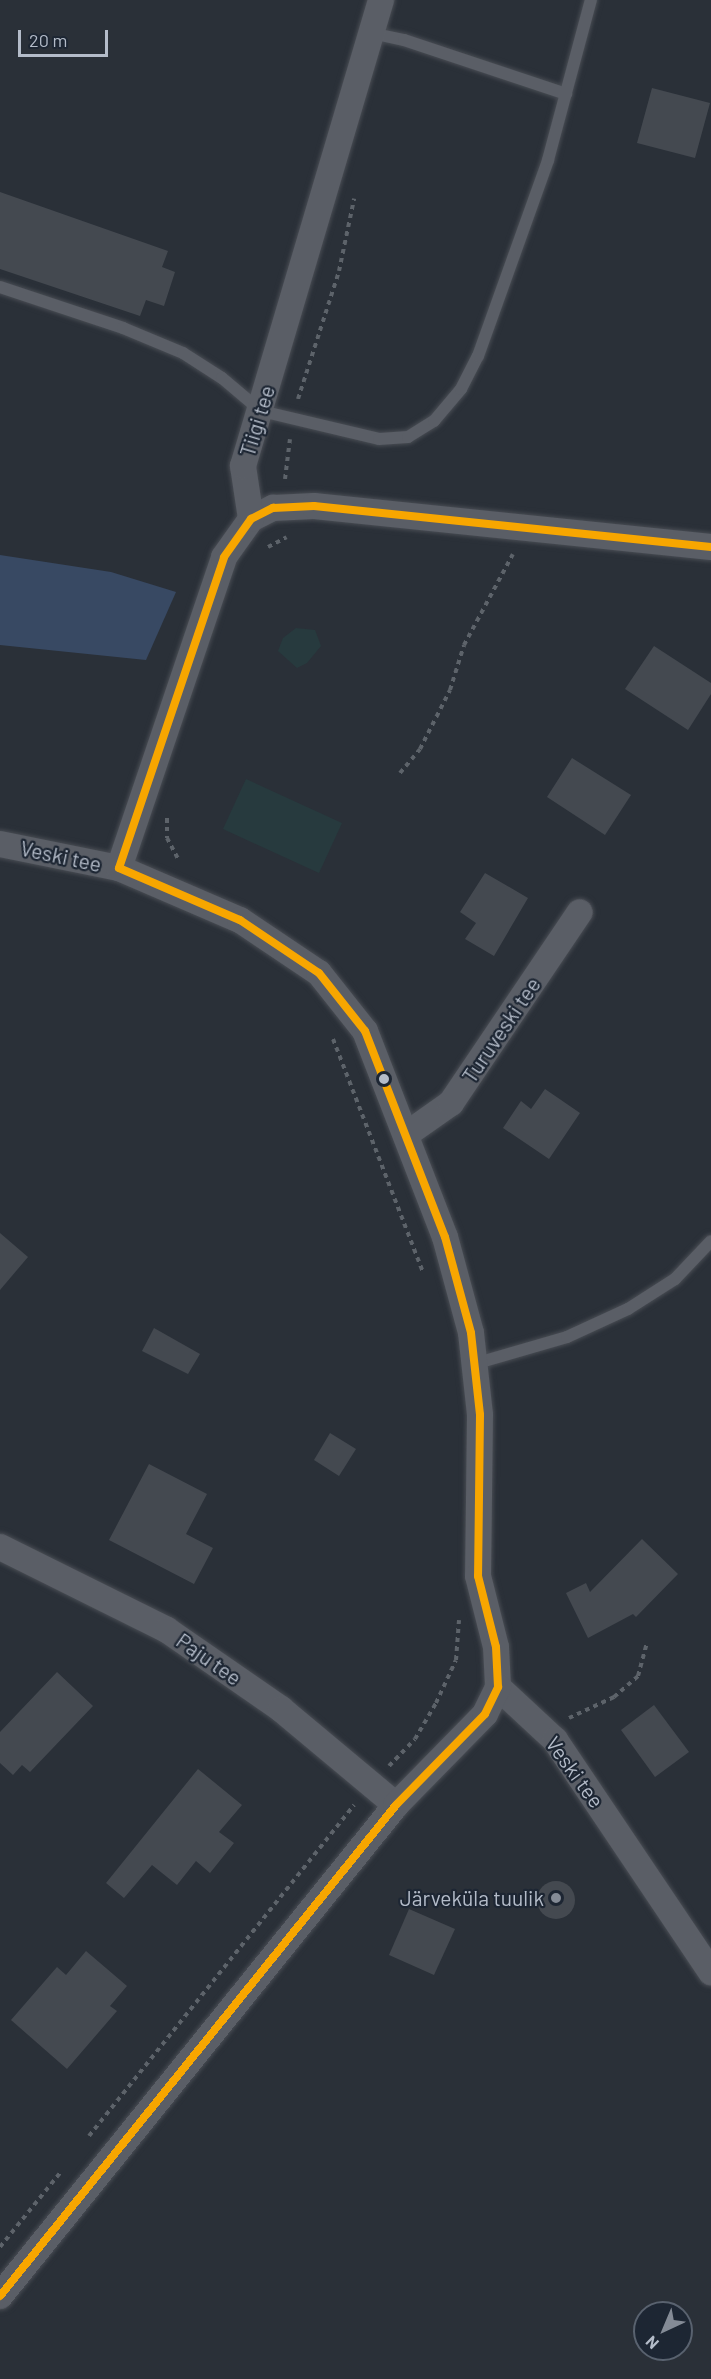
<!DOCTYPE html>
<html>
<head>
<meta charset="utf-8">
<style>
	body { margin:0 }
	#map { position:relative; width:711px; height:2379px; overflow:hidden; background:#2a3038; font-family:Barlow,sans-serif }
	div>[style] { position:absolute }
	.green>* { inset:0; background:#273a3e }
	.water>* { inset:0; background:#384963 }
	.building>* { inset:0; background:#444950 }
	.round { border-radius:50% }
	.path>* { height:4px; margin-top:-2px; transform-origin:0; background:repeating-linear-gradient(90deg,#5d636a 0 4.5px,transparent 0 9px) }
	.roads { filter:drop-shadow(0 0 2px #484c53) drop-shadow(0 0 2px #484c53) }
	.lane>* { height:12px; margin:-6px; padding:0 6px; transform-origin:6px; border-radius:6px; background:#5a5e66 }
	.street>* { height:26px; margin:-13px; padding:0 13px; transform-origin:13px; border-radius:13px; background:#5a5e66 }
	.bus-1>* { height:8px; margin:-4px; padding:0 4px; transform-origin:4px; border-radius:4px; background:#f7a600 }
	.dots>* { width:16px; height:16px; translate:-50% -50%; box-sizing:border-box; border:3px solid #1d2633; border-radius:50% }
	span { translate:-50% -50%; white-space:nowrap; text-align:center; line-height:1.15; -webkit-text-stroke:4.5px #1d2633; paint-order:stroke }
	.street-label { font-size:21px; color:#b4bcc9 }
	.poi-label { font-size:21px; color:#b4bcc9 }
	.right { translate:-100% -50%; text-align:right }
	.north { position:absolute; left:633px; top:2301px; width:60px; height:60px; box-sizing:border-box; background:#1d2633; border:2px solid #59626f; border-radius:50%; rotate:224deg; font-size:16px; font-weight:700; line-height:24px; text-align:center; color:#b4bcc9 }
	.north::after { content:''; display:block; margin:auto; width:21px; height:27px; background:#848b96; clip-path:polygon(50% 0,100% 100%,50% 72%,0 100%) }
	.scale { position:absolute; left:18px; top:30px; width:90px; height:27px; box-sizing:border-box; border:3px solid #b4bcc9; border-top:0; padding-left:8px; font-size:18px; line-height:21px; white-space:nowrap; color:#b4bcc9; -webkit-text-stroke:4px #1d2633; paint-order:stroke }
</style>
</head>
<body>
<div id="map">
	<div class="green">
		<i style="clip-path:polygon(296px 628px,315px 630px,321px 646px,307px 663px,297px 668px,278px 651px,283px 638px)"></i>
		<i style="clip-path:polygon(246px 779px,342px 823px,319px 873px,223px 829px)"></i>
	</div>
	<div class="water">
		<i style="clip-path:polygon(0 555px,111px 572px,176px 592px,146px 660px,0 645px)"></i>
	</div>
	<div class="building">
		<i style="clip-path:polygon(652px 88px,710px 103px,695px 158px,637px 143px)"></i>
		<i style="clip-path:polygon(0 192px,168px 251px,162px 267px,175px 272px,164px 306px,146px 300px,140px 316px,0 269px)"></i>
		<i style="clip-path:polygon(654px 646px,711px 683px,711px 694px,688px 730px,625px 689px)"></i>
		<i style="clip-path:polygon(572px 758px,631px 795px,605px 835px,547px 797px)"></i>
		<i style="clip-path:polygon(485px 873px,528px 898px,494px 956px,465px 939px,476px 923px,460px 912px)"></i>
		<i style="clip-path:polygon(545px 1089px,580px 1113px,549px 1159px,503px 1128px,521px 1101px,531px 1109px)"></i>
		<i style="clip-path:polygon(0 1233px,28px 1257px,0 1290px)"></i>
		<i style="clip-path:polygon(154px 1328px,200px 1354px,188px 1374px,142px 1351px)"></i>
		<i style="clip-path:polygon(330px 1433px,356px 1449px,339px 1476px,314px 1460px)"></i>
		<i style="clip-path:polygon(149px 1464px,207px 1494px,186px 1534px,213px 1548px,194px 1584px,109px 1540px)"></i>
		<i style="clip-path:polygon(642px 1539px,678px 1574px,636px 1617px,633px 1614px,588px 1638px,566px 1593px,586px 1583px,590px 1592px)"></i>
		<i style="clip-path:polygon(57px 1672px,93px 1706px,30px 1772px,22px 1765px,13px 1775px,0 1763px,0 1732px)"></i>
		<i style="clip-path:polygon(654px 1705px,689px 1752px,655px 1777px,621px 1730px)"></i>
		<i style="clip-path:polygon(198px 1769px,242px 1805px,219px 1832px,234px 1843px,210px 1873px,196px 1861px,177px 1885px,152px 1865px,124px 1898px,106px 1883px)"></i>
		<i class="round" style="left:537px;top:1881px;width:38px;height:38px"></i>
		<i style="clip-path:polygon(409px 1909px,455px 1929px,434px 1975px,389px 1955px)"></i>
		<i style="clip-path:polygon(86px 1951px,127px 1986px,110px 2006px,117px 2011px,67px 2069px,11px 2020px,57px 1967px,66px 1975px)"></i>
	</div>
	<div class="path">
		<i style="left:298px;top:399px;width:134px;rotate:-72.2deg"></i>
		<i style="left:339px;top:271px;width:74px;rotate:-78.2deg"></i>
		<i style="left:285px;top:479px;width:40px;rotate:-82.9deg"></i>
		<i style="left:268px;top:547px;width:21px;rotate:-28deg"></i>
		<i style="left:400px;top:773px;width:31px;rotate:-50deg"></i>
		<i style="left:420px;top:749px;width:66px;rotate:-63deg"></i>
		<i style="left:450px;top:690px;width:47px;rotate:-72.7deg"></i>
		<i style="left:464px;top:645px;width:103px;rotate:-61.7deg"></i>
		<i style="left:167px;top:818px;width:20px;rotate:90deg"></i>
		<i style="left:167px;top:838px;width:26px;rotate:62deg"></i>
		<i style="left:333px;top:1039px;width:250px;rotate:68.9deg"></i>
		<i style="left:569px;top:1718px;width:50px;rotate:-25deg"></i>
		<i style="left:614px;top:1697px;width:32px;rotate:-41deg"></i>
		<i style="left:638px;top:1676px;width:35px;rotate:-75deg"></i>
		<i style="left:389px;top:1766px;width:37px;rotate:-46deg"></i>
		<i style="left:415px;top:1739px;width:42px;rotate:-59.7deg"></i>
		<i style="left:436px;top:1703px;width:47px;rotate:-65.1deg"></i>
		<i style="left:456px;top:1660px;width:40px;rotate:-85.7deg"></i>
		<i style="left:89px;top:2136px;width:424px;rotate:-51.3deg"></i>
		<i style="left:0;top:2247px;width:95px;rotate:-51deg"></i>
	</div>
	<div class="roads">
		<div class="lane">
			<i style="left:371px;top:33px;width:34px;rotate:12deg"></i>
			<i style="left:404px;top:40px;width:171px;rotate:18.4deg"></i>
			<i style="left:0;top:287px;width:130px;rotate:18.4deg"></i>
			<i style="left:123px;top:328px;width:65px;rotate:22.6deg"></i>
			<i style="left:183px;top:353px;width:46px;rotate:32.7deg"></i>
			<i style="left:222px;top:378px;width:51px;rotate:40.2deg"></i>
			<i style="left:261px;top:411px;width:121px;rotate:13.3deg"></i>
			<i style="left:379px;top:439px;width:29px;rotate:-4deg"></i>
			<i style="left:408px;top:437px;width:31px;rotate:-32deg"></i>
			<i style="left:434px;top:421px;width:42px;rotate:-49.8deg"></i>
			<i style="left:461px;top:389px;width:37px;rotate:-63deg"></i>
			<i style="left:478px;top:356px;width:208px;rotate:-70.3deg"></i>
			<i style="left:548px;top:160px;width:166px;rotate:-75deg"></i>
			<i style="left:474px;top:1364px;width:97px;rotate:-16.2deg"></i>
			<i style="left:567px;top:1337px;width:67px;rotate:-24.7deg"></i>
			<i style="left:628px;top:1309px;width:56px;rotate:-32.6deg"></i>
			<i style="left:675px;top:1279px;width:52px;rotate:-46.5deg"></i>
		</div>
		<div class="street">
			<i style="left:251px;top:519px;width:25px;rotate:-27deg"></i>
			<i style="left:273px;top:508px;width:41px;rotate:-2.8deg"></i>
			<i style="left:314px;top:506px;width:399px;rotate:5.9deg"></i>
			<i style="left:0;top:844px;width:121px;rotate:11.4deg"></i>
			<i style="left:119px;top:868px;width:132px;rotate:23.3deg"></i>
			<i style="left:240px;top:920px;width:95px;rotate:33.9deg"></i>
			<i style="left:319px;top:973px;width:74px;rotate:51.6deg"></i>
			<i style="left:365px;top:1031px;width:221px;rotate:68.8deg"></i>
			<i style="left:445px;top:1237px;width:99px;rotate:74.8deg"></i>
			<i style="left:471px;top:1333px;width:82px;rotate:83.7deg"></i>
			<i style="left:480px;top:1415px;width:161px;rotate:90.7deg"></i>
			<i style="left:478px;top:1576px;width:73px;rotate:75.8deg"></i>
			<i style="left:496px;top:1647px;width:40px;rotate:87.1deg"></i>
			<i style="left:498px;top:1687px;width:78px;rotate:42.9deg"></i>
			<i style="left:555px;top:1740px;width:280px;rotate:56.1deg"></i>
			<i style="left:119px;top:868px;width:328px;rotate:-71.3deg"></i>
			<i style="left:224px;top:557px;width:47px;rotate:-54.6deg"></i>
			<i style="left:251px;top:519px;width:54px;rotate:-98.6deg"></i>
			<i style="left:243px;top:466px;width:486px;rotate:-73.5deg"></i>
			<i style="left:407px;top:1134px;width:54px;rotate:-35.2deg"></i>
			<i style="left:451px;top:1103px;width:230px;rotate:-56deg"></i>
			<i style="left:0;top:1547px;width:186px;rotate:26.4deg"></i>
			<i style="left:167px;top:1630px;width:139px;rotate:34.7deg"></i>
			<i style="left:281px;top:1709px;width:150px;rotate:39.9deg"></i>
			<i style="left:0;top:2296px;width:631px;rotate:-51.11deg"></i>
			<i style="left:396px;top:1805px;width:127px;rotate:-45.6deg"></i>
			<i style="left:485px;top:1714px;width:30px;rotate:-64deg"></i>
		</div>
	</div>
	<div class="bus-1">
		<i style="left:119px;top:868px;width:132px;rotate:23.3deg"></i>
		<i style="left:240px;top:920px;width:95px;rotate:33.9deg"></i>
		<i style="left:319px;top:973px;width:74px;rotate:51.6deg"></i>
		<i style="left:365px;top:1031px;width:221px;rotate:68.8deg"></i>
		<i style="left:445px;top:1237px;width:99px;rotate:74.8deg"></i>
		<i style="left:471px;top:1333px;width:82px;rotate:83.7deg"></i>
		<i style="left:480px;top:1415px;width:161px;rotate:90.7deg"></i>
		<i style="left:478px;top:1576px;width:73px;rotate:75.8deg"></i>
		<i style="left:496px;top:1647px;width:40px;rotate:87.1deg"></i>
		<i style="left:119px;top:868px;width:328px;rotate:-71.3deg"></i>
		<i style="left:224px;top:557px;width:47px;rotate:-54.6deg"></i>
		<i style="left:251px;top:519px;width:25px;rotate:-27deg"></i>
		<i style="left:273px;top:508px;width:41px;rotate:-2.8deg"></i>
		<i style="left:314px;top:506px;width:399px;rotate:5.9deg"></i>
		<i style="left:0;top:2296px;width:631px;rotate:-51.11deg"></i>
		<i style="left:396px;top:1805px;width:127px;rotate:-45.6deg"></i>
		<i style="left:485px;top:1714px;width:30px;rotate:-64deg"></i>
	</div>
	<div class="dots">
		<i style="left:384px;top:1079px;background:#b4bcc9"></i>
		<i style="left:556px;top:1898px;background:#848b96"></i>
	</div>
	<div class="street-label">
		<span style="left:257px;top:421px;rotate:-73deg">Tiigi tee</span>
		<span style="left:61px;top:856px;rotate:12deg">Veski tee</span>
		<span style="left:501px;top:1030px;rotate:-56deg">Turuveski tee</span>
		<span style="left:209px;top:1659px;rotate:35deg">Paju tee</span>
		<span style="left:575px;top:1772px;rotate:54deg">Veski tee</span>
	</div>
	<div class="poi-label">
		<span class="right" style="left:544px;top:1898px">Järveküla tuulik</span>
	</div>
	<div class="north">N</div>
	<div class="scale">20 m</div>
</div>
</body>
</html>
